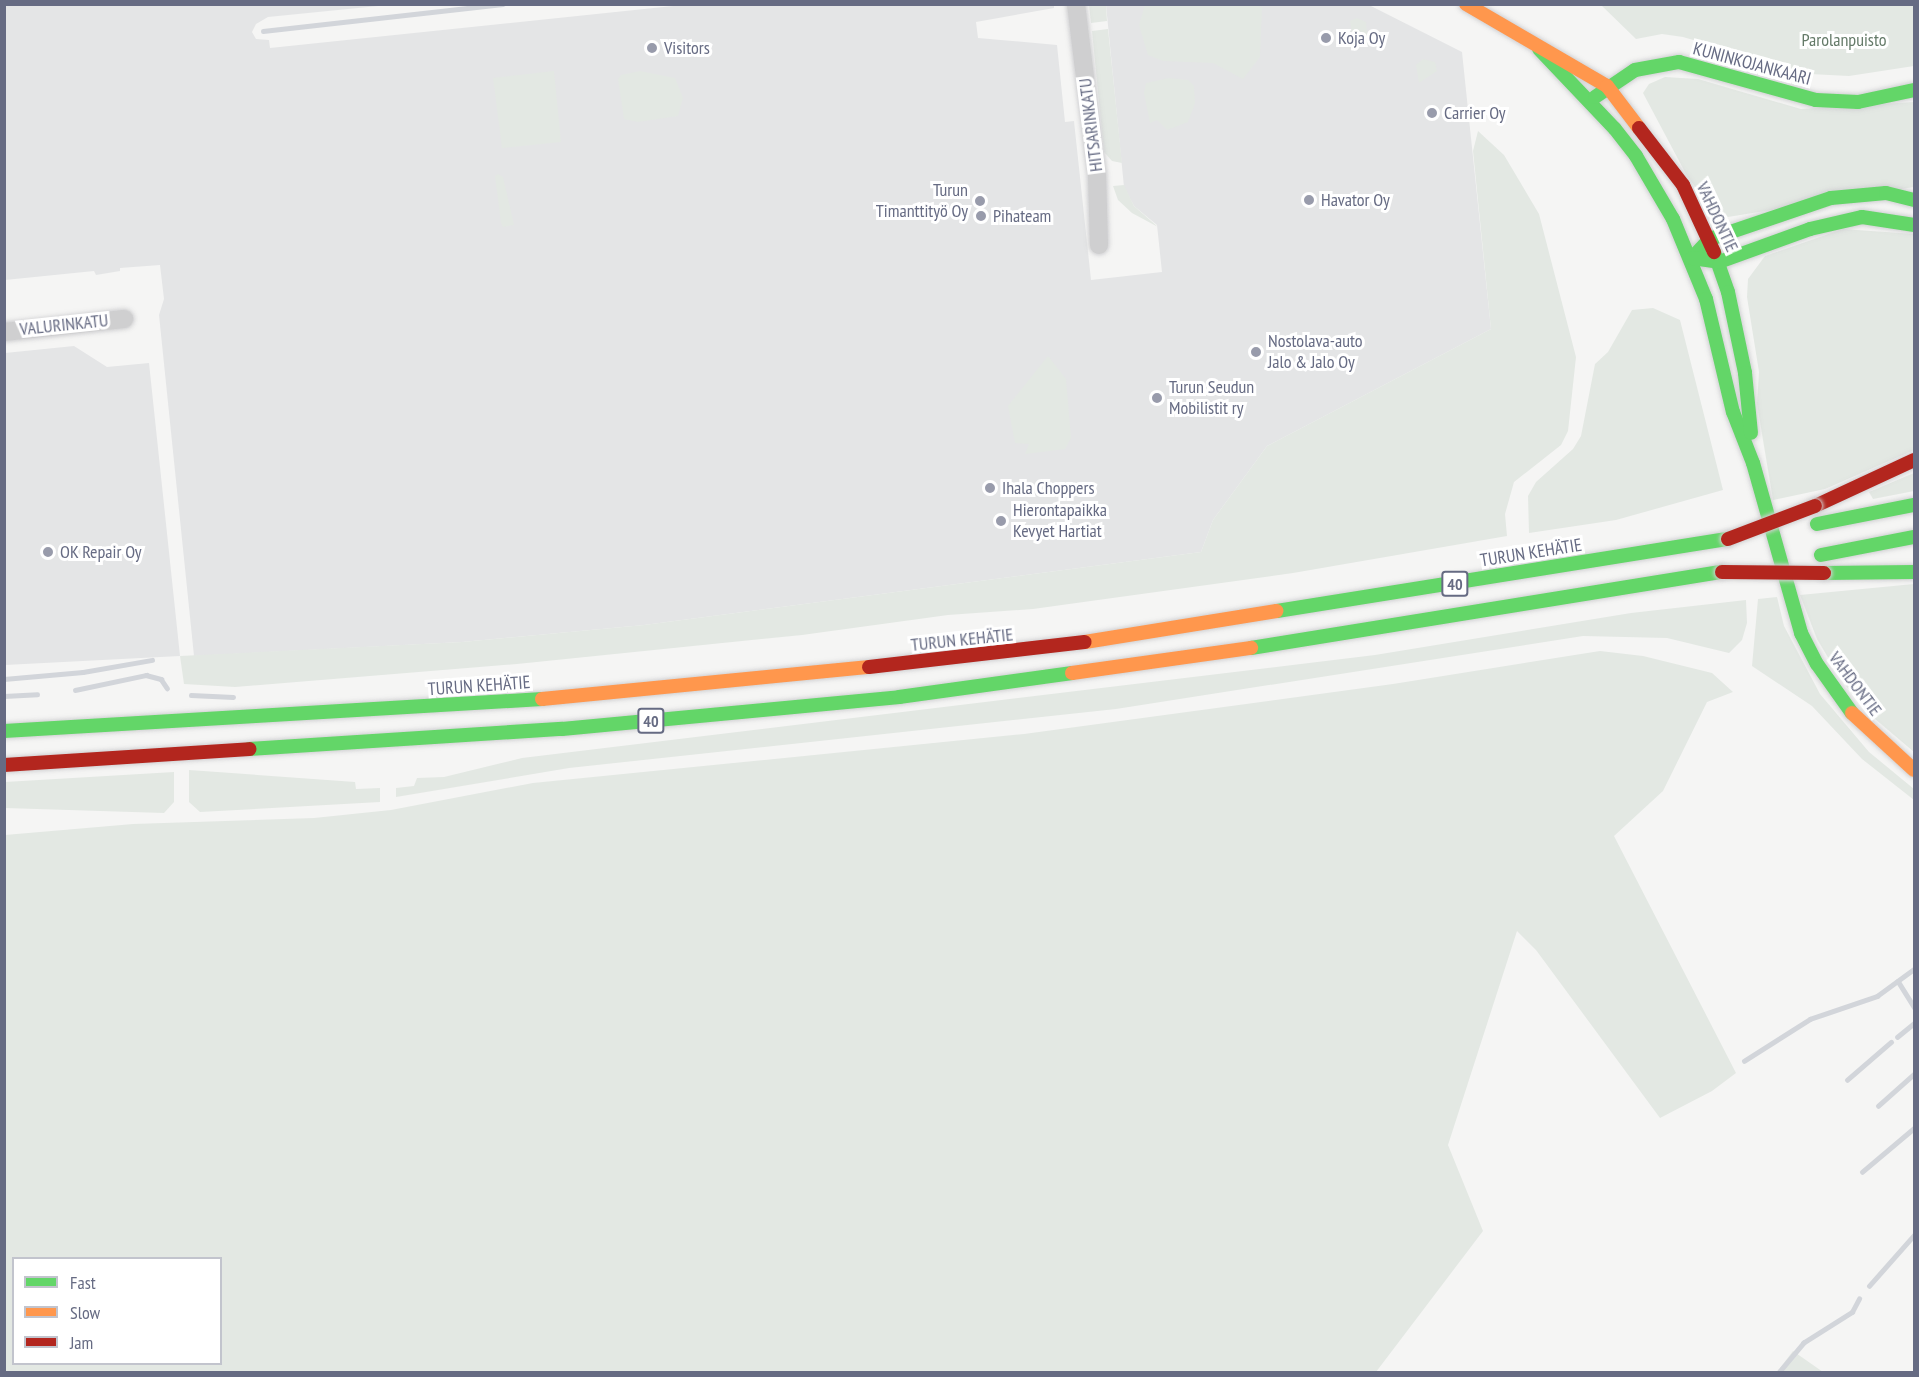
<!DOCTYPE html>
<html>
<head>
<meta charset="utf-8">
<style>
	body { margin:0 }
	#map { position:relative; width:1919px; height:1377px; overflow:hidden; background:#f5f5f4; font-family:"PT Sans Narrow",sans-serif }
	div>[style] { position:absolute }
	.built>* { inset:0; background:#e4e5e6 }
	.green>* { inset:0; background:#e3e8e3 }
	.stream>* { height:4.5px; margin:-2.25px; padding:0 2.25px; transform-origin:2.25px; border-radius:2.25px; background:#d2d5da }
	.roads { filter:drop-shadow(0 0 2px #d1d1d3) drop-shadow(0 0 2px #d1d1d3) }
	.street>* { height:18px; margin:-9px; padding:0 9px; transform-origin:9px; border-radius:9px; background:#cfcfd0 }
	.fast>* { height:14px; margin:-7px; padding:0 7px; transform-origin:7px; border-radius:7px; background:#63d668 }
	.slow>* { height:14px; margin:-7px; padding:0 7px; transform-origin:7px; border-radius:7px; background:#ff974d }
	.jam>* { height:14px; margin:-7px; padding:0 7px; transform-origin:7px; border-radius:7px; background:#b3261e }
	.bridges { filter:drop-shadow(0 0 2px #d1d1d2) drop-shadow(0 0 2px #d1d1d2) }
	.jam-bridge>* { height:14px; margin:-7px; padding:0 7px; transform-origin:7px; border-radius:7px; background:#b3261e }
	.dots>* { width:16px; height:16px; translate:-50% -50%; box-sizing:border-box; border:3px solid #fff; border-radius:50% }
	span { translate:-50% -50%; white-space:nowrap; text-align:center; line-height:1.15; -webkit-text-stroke:6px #fff; paint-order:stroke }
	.shield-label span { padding:2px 4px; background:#fff; border:2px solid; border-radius:4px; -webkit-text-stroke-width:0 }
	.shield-label { font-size:16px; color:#666b83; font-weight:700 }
	.poi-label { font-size:18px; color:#666b83 }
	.left { translate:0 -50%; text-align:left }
	.right { translate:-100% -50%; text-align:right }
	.park-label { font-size:18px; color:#647a68 }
	.street-label { font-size:18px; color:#666b83 }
	.frame { position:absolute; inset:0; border:6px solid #666b83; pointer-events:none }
	.legend { position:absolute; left:12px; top:1257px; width:210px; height:108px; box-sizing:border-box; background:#fff; border:2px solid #c2c4cd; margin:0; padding:8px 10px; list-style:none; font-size:18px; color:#666b83 }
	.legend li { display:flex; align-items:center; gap:12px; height:30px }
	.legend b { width:30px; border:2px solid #c2c4cd }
</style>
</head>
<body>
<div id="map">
	<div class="built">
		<i style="clip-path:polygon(692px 4px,1054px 5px,1054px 8px,976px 22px,978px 38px,1057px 45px,1065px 122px,1074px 121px,1091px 280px,1162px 272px,1157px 225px,1134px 206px,1124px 187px,1106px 5px,1369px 5px,1462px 52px,1491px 329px,1267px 446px,1213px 520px,1201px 552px,644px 625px,462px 642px,194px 656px,159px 315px,164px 299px,160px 265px,120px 268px,120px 271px,96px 275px,94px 271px,5px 280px,4px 5px,388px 5px,268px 17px,256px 24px,252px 32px,256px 39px,269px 40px,270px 48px)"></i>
		<i style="clip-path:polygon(74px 346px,107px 367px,149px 363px,180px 656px,5px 665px,5px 353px)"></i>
	</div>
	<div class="green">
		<i style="clip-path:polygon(1250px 4px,1262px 7px,1260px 57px,1243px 79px,1213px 63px,1163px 61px,1148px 55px,1139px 25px,1145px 5px)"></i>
		<i style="clip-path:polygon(1089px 5px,1106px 5px,1107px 21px,1091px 23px)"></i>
		<i style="clip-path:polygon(1601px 5px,1914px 5px,1914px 66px,1849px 76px,1810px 74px,1683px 37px,1662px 34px,1636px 39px)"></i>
		<i style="clip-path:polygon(1357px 18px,1366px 22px,1368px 45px,1354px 46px,1350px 21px)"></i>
		<i style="clip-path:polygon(1108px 29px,1122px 163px,1112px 161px,1104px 152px,1092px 31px)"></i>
		<i style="clip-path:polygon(1423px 59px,1435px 62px,1437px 71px,1419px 83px,1416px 65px)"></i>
		<i style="clip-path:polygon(554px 71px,561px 142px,502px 148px,493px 78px)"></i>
		<i style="clip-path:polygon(640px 71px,675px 78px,683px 98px,678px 116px,638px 122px,624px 119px,618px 79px,621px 75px)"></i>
		<i style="clip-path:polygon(1665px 77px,1698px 79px,1801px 109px,1914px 102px,1914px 187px,1728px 217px,1701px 195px,1686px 174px,1643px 93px,1649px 84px)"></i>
		<i style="clip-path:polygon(1169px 78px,1188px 80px,1194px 86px,1195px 103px,1188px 122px,1167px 130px,1157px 120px,1150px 123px,1144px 93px,1146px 83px)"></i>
		<i style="clip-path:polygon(1478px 131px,1504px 155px,1539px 214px,1576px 357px,1568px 431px,1561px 445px,1514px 482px,1505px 514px,1507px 536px,1293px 573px,1033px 609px,948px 615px,802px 635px,517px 664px,235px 687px,184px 684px,180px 656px,462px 642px,644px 625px,1201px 552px,1213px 520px,1267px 446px,1491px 329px,1473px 151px)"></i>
		<i style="clip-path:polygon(498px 174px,503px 177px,514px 225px,503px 227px,501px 223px,495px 176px)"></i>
		<i style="clip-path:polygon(1124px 185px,1134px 206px,1158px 227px,1132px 213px,1118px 200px,1113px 186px)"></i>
		<i style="clip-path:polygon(1843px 229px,1914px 234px,1914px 450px,1825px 489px,1773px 500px,1757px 404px,1759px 372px,1747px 297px,1748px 279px,1765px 256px)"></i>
		<i style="clip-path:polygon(1653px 308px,1680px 320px,1723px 490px,1616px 520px,1529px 533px,1528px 496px,1536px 482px,1573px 449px,1581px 436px,1595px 364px,1608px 352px,1632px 310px)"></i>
		<i style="clip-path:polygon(1048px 356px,1066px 379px,1071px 438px,1065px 449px,1025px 454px,1029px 444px,1015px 443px,1008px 406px)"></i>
		<i style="clip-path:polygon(1914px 473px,1914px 491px,1873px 499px,1869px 492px)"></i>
		<i style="clip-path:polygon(1914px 584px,1914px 752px,1868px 713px,1842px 681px,1817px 639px,1800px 595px)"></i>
		<i style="clip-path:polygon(1777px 597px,1784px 626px,1820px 694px,1869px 752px,1914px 789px,1914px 800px,1862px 759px,1812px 706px,1752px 666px,1758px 599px)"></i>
		<i style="clip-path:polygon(1746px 600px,1747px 623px,1742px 640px,1729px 653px,1667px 638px,1583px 636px,1116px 709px,569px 768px,396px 797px,396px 788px,414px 786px,417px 778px,444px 777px,522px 758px,1375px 655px,1631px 613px)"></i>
		<i style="clip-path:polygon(evenodd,1600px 651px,1643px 656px,1712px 673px,1733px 692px,1707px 702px,1663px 791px,1614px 836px,1736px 1073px,1712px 1091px,1660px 1118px,1536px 950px,1517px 931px,1448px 1145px,1483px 1231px,1376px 1372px,5px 1372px,5px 835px,133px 824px,314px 818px,391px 810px,533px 783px,1024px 734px,1393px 684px,1600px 651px,14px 1258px,220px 1258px,220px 1364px,14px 1364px,14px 1258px)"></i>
		<i style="clip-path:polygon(189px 770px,355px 782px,356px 789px,380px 788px,380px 802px,200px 812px,189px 802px)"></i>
		<i style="clip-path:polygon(174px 772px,174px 802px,164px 813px,5px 808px,5px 782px)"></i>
		<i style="clip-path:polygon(1793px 1351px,1823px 1372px,1777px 1372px)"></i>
	</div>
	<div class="stream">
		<i style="left:263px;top:31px;width:241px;rotate:-6.4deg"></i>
		<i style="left:4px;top:679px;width:79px;rotate:-5.1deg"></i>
		<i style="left:83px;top:672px;width:70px;rotate:-9.9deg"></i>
		<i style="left:75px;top:690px;width:73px;rotate:-11.9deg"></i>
		<i style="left:146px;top:675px;width:16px;rotate:15deg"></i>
		<i style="left:161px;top:679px;width:11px;rotate:56deg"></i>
		<i style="left:191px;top:695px;width:42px;rotate:2.7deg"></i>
		<i style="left:4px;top:696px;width:33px;rotate:-3deg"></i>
		<i style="left:1898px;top:981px;width:31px;rotate:58deg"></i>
		<i style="left:1897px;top:1037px;width:22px;rotate:-39deg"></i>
		<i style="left:1744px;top:1061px;width:78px;rotate:-32.5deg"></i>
		<i style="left:1810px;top:1019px;width:71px;rotate:-18.9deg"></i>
		<i style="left:1877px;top:996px;width:46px;rotate:-36.1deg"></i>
		<i style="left:1847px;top:1080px;width:58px;rotate:-40.8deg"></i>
		<i style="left:1878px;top:1106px;width:48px;rotate:-41.6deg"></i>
		<i style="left:1862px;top:1172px;width:68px;rotate:-40.2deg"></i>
		<i style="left:1869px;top:1286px;width:68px;rotate:-48.6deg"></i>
		<i style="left:1779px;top:1372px;width:38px;rotate:-50deg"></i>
		<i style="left:1803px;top:1343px;width:58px;rotate:-32.3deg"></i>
		<i style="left:1852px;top:1312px;width:15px;rotate:-62deg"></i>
	</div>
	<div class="roads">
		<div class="street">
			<i style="left:1076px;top:4px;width:171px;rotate:83deg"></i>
			<i style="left:1097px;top:174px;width:71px;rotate:88.4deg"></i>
			<i style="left:4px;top:332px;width:121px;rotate:-6.2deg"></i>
		</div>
		<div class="fast">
			<i style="left:1539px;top:49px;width:110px;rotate:46.5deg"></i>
			<i style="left:1615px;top:129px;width:34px;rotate:52deg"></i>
			<i style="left:1636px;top:156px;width:73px;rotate:59.6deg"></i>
			<i style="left:1673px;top:219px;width:87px;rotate:67.6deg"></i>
			<i style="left:1706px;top:299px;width:116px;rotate:76.6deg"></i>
			<i style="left:1733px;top:412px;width:55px;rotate:68.6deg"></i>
			<i style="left:1753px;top:463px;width:177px;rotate:74.2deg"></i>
			<i style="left:1801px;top:633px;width:35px;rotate:63deg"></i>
			<i style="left:1817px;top:664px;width:60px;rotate:54.5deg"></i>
			<i style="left:1595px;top:97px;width:48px;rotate:-34deg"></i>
			<i style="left:1635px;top:70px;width:45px;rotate:-10.3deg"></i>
			<i style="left:1679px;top:62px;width:142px;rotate:15.5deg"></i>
			<i style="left:1816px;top:100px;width:42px;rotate:2.7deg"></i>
			<i style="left:1858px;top:102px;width:57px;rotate:-12.1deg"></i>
			<i style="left:1714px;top:252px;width:42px;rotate:70.7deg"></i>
			<i style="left:1728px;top:292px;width:83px;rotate:78.1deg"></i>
			<i style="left:1745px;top:373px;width:60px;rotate:84.3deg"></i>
			<i style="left:1692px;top:258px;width:26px;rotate:-47deg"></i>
			<i style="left:1710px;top:239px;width:128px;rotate:-18.7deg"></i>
			<i style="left:1831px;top:198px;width:55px;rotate:-5.2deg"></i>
			<i style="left:1886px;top:193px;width:29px;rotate:14deg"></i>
			<i style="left:1692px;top:258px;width:27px;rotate:8deg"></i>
			<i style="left:1719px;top:262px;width:97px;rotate:-19.9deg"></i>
			<i style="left:1810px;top:229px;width:53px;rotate:-13deg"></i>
			<i style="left:1862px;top:217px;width:53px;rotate:8.7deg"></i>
			<i style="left:1817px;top:524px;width:99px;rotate:-11.1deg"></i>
			<i style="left:1821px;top:555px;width:95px;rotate:-11deg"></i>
			<i style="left:1824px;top:573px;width:90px;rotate:-0.6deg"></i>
			<i style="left:1277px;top:611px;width:457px;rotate:-9.1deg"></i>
			<i style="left:1251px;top:648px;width:477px;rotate:-9.2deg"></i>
			<i style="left:4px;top:731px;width:539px;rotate:-3.4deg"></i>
			<i style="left:249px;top:749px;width:314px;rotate:-3.7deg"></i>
			<i style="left:562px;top:729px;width:339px;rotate:-5.4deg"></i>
			<i style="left:899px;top:697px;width:175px;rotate:-7.9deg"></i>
		</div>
		<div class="slow">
			<i style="left:1466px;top:4px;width:163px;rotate:30.2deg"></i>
			<i style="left:1607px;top:86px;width:53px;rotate:52.7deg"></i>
			<i style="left:1085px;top:642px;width:194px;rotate:-9.2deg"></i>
			<i style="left:1072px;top:673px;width:181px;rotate:-8deg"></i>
			<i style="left:542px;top:699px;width:329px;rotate:-5.6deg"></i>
			<i style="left:1852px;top:713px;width:84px;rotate:42.6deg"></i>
		</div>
		<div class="jam">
			<i style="left:1639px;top:128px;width:72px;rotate:52.3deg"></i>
			<i style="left:1683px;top:185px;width:74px;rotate:65.2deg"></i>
			<i style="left:1815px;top:506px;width:109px;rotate:-24.9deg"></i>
			<i style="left:869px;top:667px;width:217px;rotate:-6.6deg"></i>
			<i style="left:4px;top:765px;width:246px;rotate:-3.7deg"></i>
		</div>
	</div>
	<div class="bridges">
		<div class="jam-bridge">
			<i style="left:1728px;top:539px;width:93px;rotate:-20.8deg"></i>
			<i style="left:1722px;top:572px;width:102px;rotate:0.6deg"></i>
		</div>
	</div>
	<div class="dots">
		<i style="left:1326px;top:38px;background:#989bab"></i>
		<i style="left:652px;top:48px;background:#989bab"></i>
		<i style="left:1432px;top:113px;background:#989bab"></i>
		<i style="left:1309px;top:200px;background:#989bab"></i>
		<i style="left:980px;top:201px;background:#989bab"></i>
		<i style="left:981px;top:216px;background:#989bab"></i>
		<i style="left:1256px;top:352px;background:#989bab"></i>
		<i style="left:1157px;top:398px;background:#989bab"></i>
		<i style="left:990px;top:488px;background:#989bab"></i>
		<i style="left:1001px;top:521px;background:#989bab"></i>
		<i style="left:48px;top:552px;background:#989bab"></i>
	</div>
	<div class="shield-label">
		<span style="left:1455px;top:584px">40</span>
		<span style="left:651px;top:721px">40</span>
	</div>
	<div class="poi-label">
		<span class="left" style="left:1338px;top:38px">Koja Oy</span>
		<span class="left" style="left:664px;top:48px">Visitors</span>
		<span class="left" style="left:1444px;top:113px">Carrier Oy</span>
		<span class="right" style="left:968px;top:201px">Turun<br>Timanttityö Oy</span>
		<span class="left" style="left:1321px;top:200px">Havator Oy</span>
		<span class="left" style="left:993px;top:216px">Pihateam</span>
		<span class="left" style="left:1268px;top:352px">Nostolava-auto<br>Jalo &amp; Jalo Oy</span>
		<span class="left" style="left:1169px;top:398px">Turun Seudun<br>Mobilistit ry</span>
		<span class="left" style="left:1002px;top:488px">Ihala Choppers</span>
		<span class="left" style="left:1013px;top:521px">Hierontapaikka<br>Kevyet Hartiat</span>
		<span class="left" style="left:60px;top:552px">OK Repair Oy</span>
	</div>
	<div class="park-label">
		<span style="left:1844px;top:40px">Parolanpuisto</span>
	</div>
	<div class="street-label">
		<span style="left:1752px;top:64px;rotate:15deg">KUNINKOJANKAARI</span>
		<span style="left:1091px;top:125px;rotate:-97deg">HITSARINKATU</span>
		<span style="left:1717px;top:217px;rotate:65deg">VAHDONTIE</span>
		<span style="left:64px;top:325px;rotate:-6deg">VALURINKATU</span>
		<span style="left:1531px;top:553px;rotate:-9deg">TURUN KEHÄTIE</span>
		<span style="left:962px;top:640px;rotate:-6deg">TURUN KEHÄTIE</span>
		<span style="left:1855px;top:684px;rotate:53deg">VAHDONTIE</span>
		<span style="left:479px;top:686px;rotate:-4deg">TURUN KEHÄTIE</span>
	</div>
	<div class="frame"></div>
	<ul class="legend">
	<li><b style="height:8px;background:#63d668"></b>Fast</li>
	<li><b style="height:8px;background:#ff974d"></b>Slow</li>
	<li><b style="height:8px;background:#b3261e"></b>Jam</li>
	</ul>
</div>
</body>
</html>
